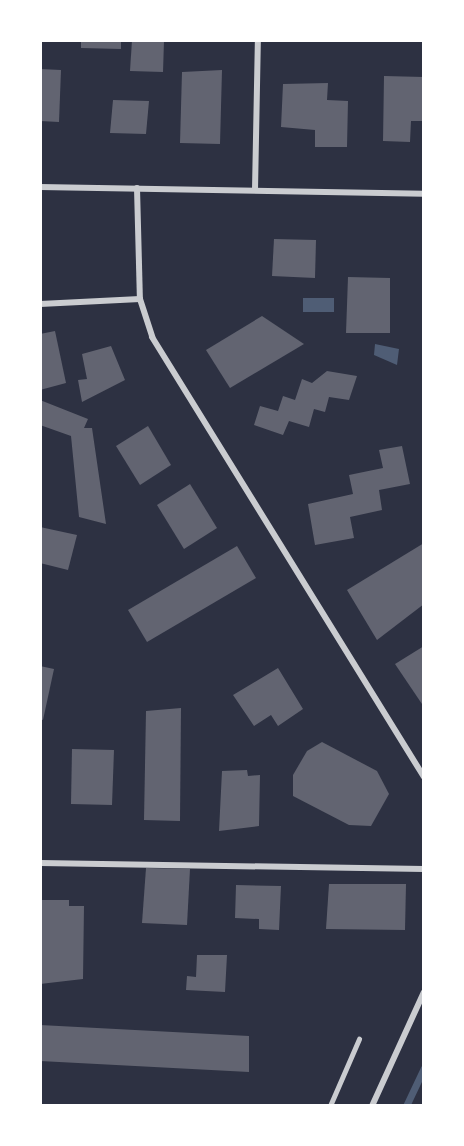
<!DOCTYPE html>
<html>
<head>
<meta charset="utf-8">
<style>
	body { margin:0 }
	#map { position:relative; width:464px; height:1146px; overflow:hidden; background:#2d3142; font-family:Jost,sans-serif }
	div>[style] { position:absolute }
	.water>* { inset:0; background:#4f5d75 }
	.stream>* { height:7px; margin:-3.5px; padding:0 3.5px; transform-origin:3.5px; border-radius:3.5px; background:#4f5d75 }
	.building>* { inset:0; background:#626471 }
	.service>* { height:4.5px; margin:-2.25px; padding:0 2.25px; transform-origin:2.25px; border-radius:2.25px; background:#caccd0 }
	.minor>* { height:6px; margin:-3px; padding:0 3px; transform-origin:3px; border-radius:3px; background:#caccd0 }
	span { translate:-50% -50%; white-space:nowrap; text-align:center; line-height:1.15; -webkit-text-stroke:5px #fff; paint-order:stroke }
	.frame { position:absolute; inset:0; border:42px solid #fff; pointer-events:none }
</style>
</head>
<body>
<div id="map">
	<div class="water">
		<i style="clip-path:polygon(303px 298px,334px 298px,334px 312px,303px 312px)"></i>
		<i style="clip-path:polygon(375px 344px,399px 349px,397px 365px,374px 355px)"></i>
	</div>
	<div class="stream">
		<i style="left:406px;top:1106px;width:42px;rotate:-64.7deg"></i>
	</div>
	<div class="building">
		<i style="clip-path:polygon(81px 40px,121px 40px,121px 49px,81px 48px)"></i>
		<i style="clip-path:polygon(132px 40px,164px 40px,163px 72px,130px 71px)"></i>
		<i style="clip-path:polygon(40px 69px,61px 70px,59px 122px,40px 121px)"></i>
		<i style="clip-path:polygon(222px 70px,220px 144px,180px 143px,182px 72px)"></i>
		<i style="clip-path:polygon(384px 76px,424px 77px,424px 121px,411px 121px,410px 142px,383px 141px)"></i>
		<i style="clip-path:polygon(328px 83px,327px 100px,348px 101px,347px 147px,315px 147px,315px 130px,281px 127px,283px 84px)"></i>
		<i style="clip-path:polygon(113px 100px,149px 101px,146px 134px,110px 133px)"></i>
		<i style="clip-path:polygon(274px 239px,316px 240px,315px 278px,272px 276px)"></i>
		<i style="clip-path:polygon(348px 277px,390px 278px,390px 333px,346px 333px)"></i>
		<i style="clip-path:polygon(262px 316px,304px 344px,230px 388px,206px 350px)"></i>
		<i style="clip-path:polygon(55px 331px,66px 383px,40px 390px,40px 334px)"></i>
		<i style="clip-path:polygon(111px 346px,125px 380px,82px 402px,78px 380px,87px 379px,82px 354px)"></i>
		<i style="clip-path:polygon(327px 371px,357px 376px,349px 400px,329px 397px,325px 412px,314px 409px,309px 427px,289px 421px,283px 435px,254px 425px,260px 406px,278px 411px,283px 396px,295px 400px,302px 379px,312px 383px)"></i>
		<i style="clip-path:polygon(40px 400px,88px 419px,84px 428px,92px 428px,106px 524px,79px 517px,71px 436px,40px 425px)"></i>
		<i style="clip-path:polygon(148px 426px,171px 465px,140px 485px,116px 446px)"></i>
		<i style="clip-path:polygon(402px 446px,410px 484px,379px 490px,382px 510px,350px 517px,354px 538px,315px 545px,308px 504px,353px 494px,349px 475px,383px 468px,379px 450px)"></i>
		<i style="clip-path:polygon(190px 484px,217px 528px,184px 549px,157px 505px)"></i>
		<i style="clip-path:polygon(40px 527px,77px 535px,68px 570px,40px 563px)"></i>
		<i style="clip-path:polygon(424px 543px,424px 604px,377px 640px,347px 590px)"></i>
		<i style="clip-path:polygon(237px 546px,256px 578px,147px 642px,128px 610px)"></i>
		<i style="clip-path:polygon(424px 646px,424px 707px,395px 664px)"></i>
		<i style="clip-path:polygon(40px 666px,54px 669px,43px 720px,40px 719px)"></i>
		<i style="clip-path:polygon(278px 668px,303px 709px,278px 726px,271px 715px,254px 726px,233px 695px)"></i>
		<i style="clip-path:polygon(181px 708px,180px 821px,144px 820px,146px 711px)"></i>
		<i style="clip-path:polygon(322px 742px,377px 771px,389px 794px,371px 826px,349px 825px,293px 796px,293px 775px,307px 751px)"></i>
		<i style="clip-path:polygon(72px 749px,114px 750px,112px 805px,71px 804px)"></i>
		<i style="clip-path:polygon(247px 770px,248px 776px,260px 775px,259px 826px,219px 831px,222px 771px)"></i>
		<i style="clip-path:polygon(146px 868px,190px 869px,187px 925px,142px 923px)"></i>
		<i style="clip-path:polygon(329px 884px,406px 884px,405px 930px,326px 929px)"></i>
		<i style="clip-path:polygon(236px 885px,281px 886px,279px 930px,259px 929px,259px 919px,235px 918px)"></i>
		<i style="clip-path:polygon(41px 900px,69px 900px,69px 906px,84px 906px,83px 979px,40px 984px)"></i>
		<i style="clip-path:polygon(197px 955px,227px 955px,225px 992px,186px 990px,187px 976px,196px 977px)"></i>
		<i style="clip-path:polygon(40px 1025px,249px 1036px,249px 1072px,40px 1061px)"></i>
	</div>
	<div class="service">
		<i style="left:330px;top:1106px;width:73px;rotate:-66.6deg"></i>
	</div>
	<div class="minor">
		<i style="left:40px;top:187px;width:384px;rotate:1deg"></i>
		<i style="left:137px;top:188px;width:111px;rotate:88.5deg"></i>
		<i style="left:140px;top:299px;width:40px;rotate:72deg"></i>
		<i style="left:152px;top:337px;width:517px;rotate:58.28deg"></i>
		<i style="left:255px;top:190px;width:150px;rotate:-88.9deg"></i>
		<i style="left:40px;top:304px;width:100px;rotate:-2.9deg"></i>
		<i style="left:40px;top:863px;width:384px;rotate:0.9deg"></i>
		<i style="left:372px;top:1106px;width:125px;rotate:-65.5deg"></i>
	</div>
	<div class="frame"></div>
</div>
</body>
</html>
